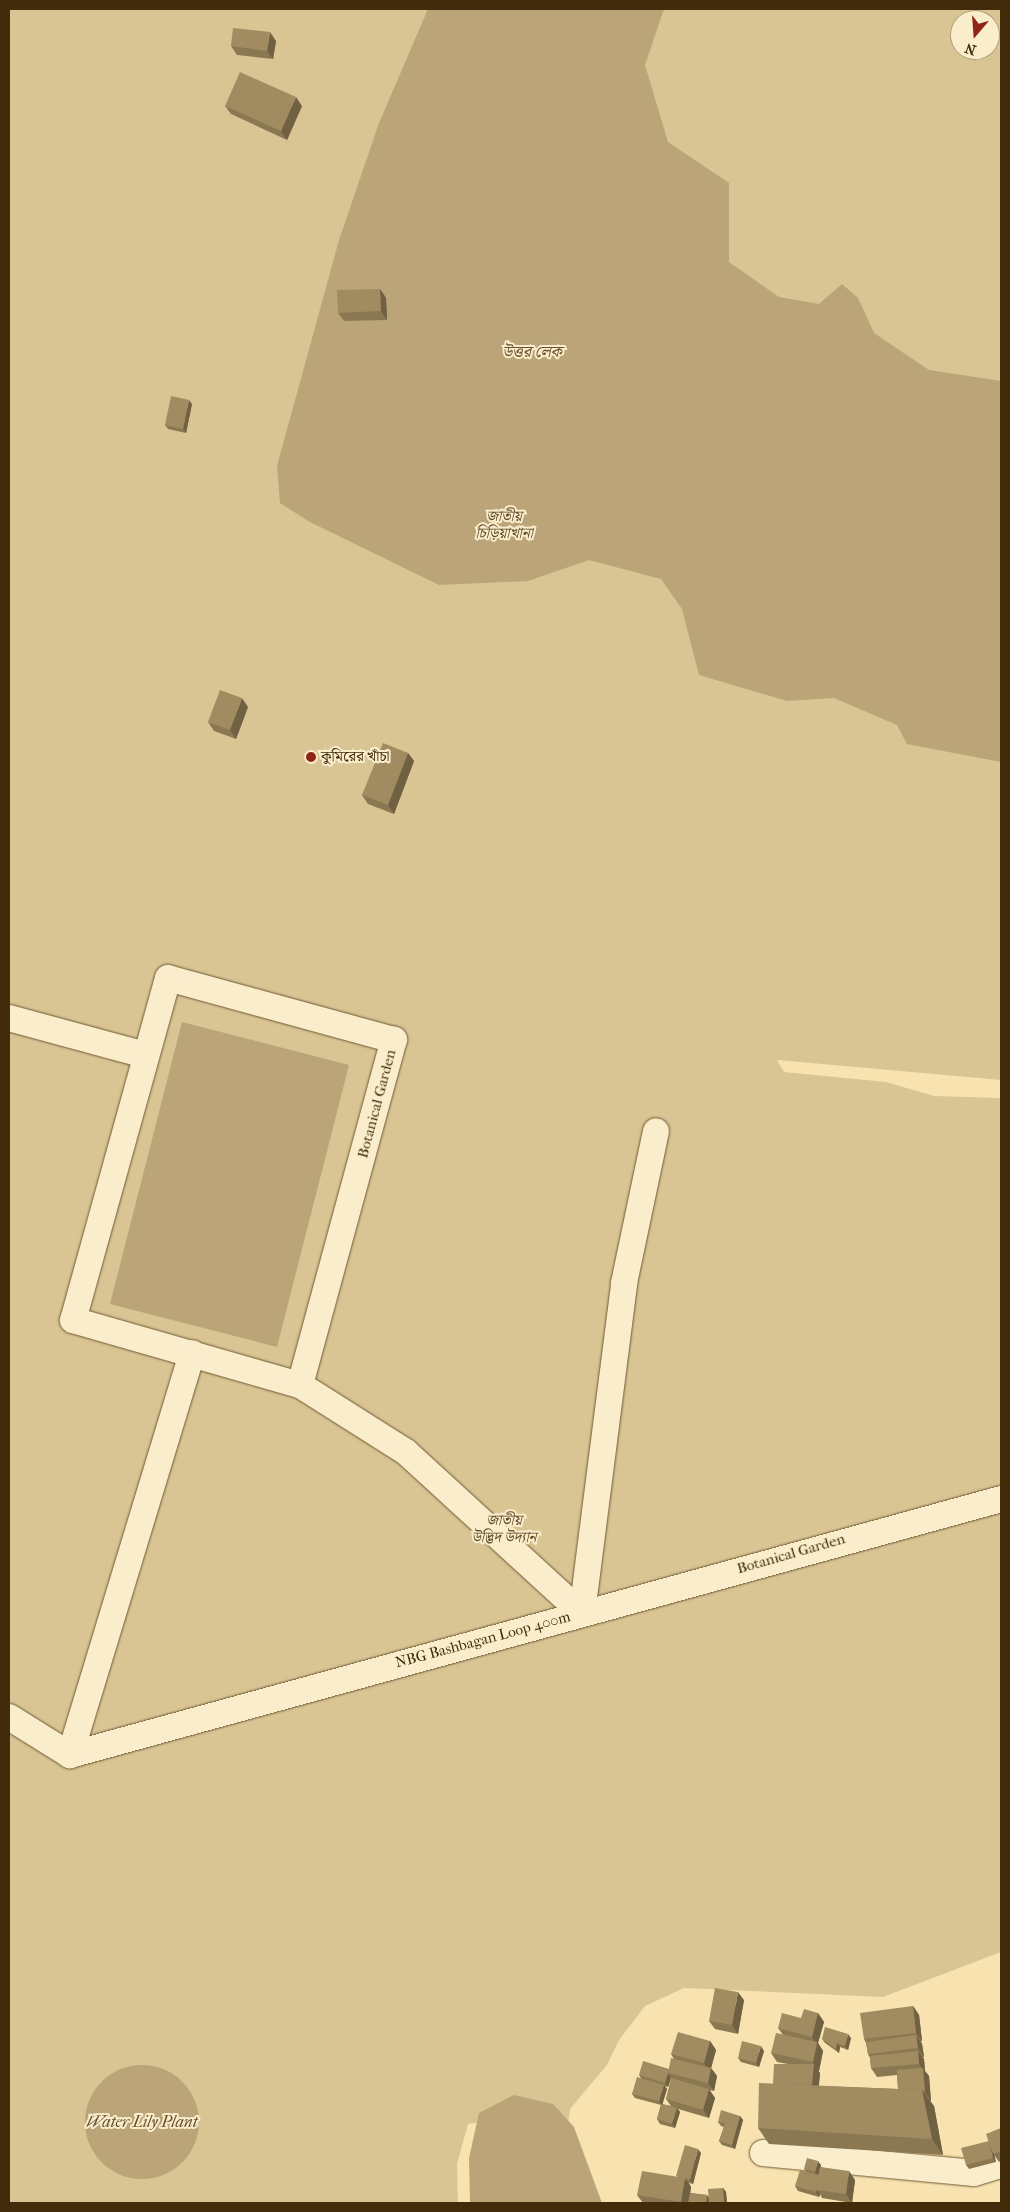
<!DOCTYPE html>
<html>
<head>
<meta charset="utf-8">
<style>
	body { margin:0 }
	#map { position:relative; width:1010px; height:2212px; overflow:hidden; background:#f8e3b0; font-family:"IM FELL French Canon","Noto Serif Bengali",serif }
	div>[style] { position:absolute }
	.green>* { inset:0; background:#d9c494 }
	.water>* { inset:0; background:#baa478 }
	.round { border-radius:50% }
	.roads { filter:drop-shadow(0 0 1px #705934) drop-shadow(0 0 1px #705934) }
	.minor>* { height:26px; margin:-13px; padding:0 13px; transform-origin:13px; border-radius:13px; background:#faedcc }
	.wall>* { inset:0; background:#8a7853 }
	.shaded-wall>* { inset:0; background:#716143 }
	.building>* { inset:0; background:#a18b60 }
	.dots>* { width:14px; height:14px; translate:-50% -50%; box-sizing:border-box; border:2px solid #faedcc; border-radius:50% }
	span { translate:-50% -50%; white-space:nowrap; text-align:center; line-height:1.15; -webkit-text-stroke:4px #faedcc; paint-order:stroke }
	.park-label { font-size:15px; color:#604a26; font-style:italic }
	.poi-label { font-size:15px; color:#422b0a }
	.left { translate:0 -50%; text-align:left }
	.street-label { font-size:15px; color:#422b0a }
	.water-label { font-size:16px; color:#664f2b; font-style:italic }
	.frame { position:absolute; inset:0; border:10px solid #422b0a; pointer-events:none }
	.north { position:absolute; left:950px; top:10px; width:50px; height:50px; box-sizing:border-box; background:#faedcc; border:1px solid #b09f7e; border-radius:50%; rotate:198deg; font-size:14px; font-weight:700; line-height:20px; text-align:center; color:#422b0a }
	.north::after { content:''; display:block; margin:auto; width:18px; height:22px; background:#8f2418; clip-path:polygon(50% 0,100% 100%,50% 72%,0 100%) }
</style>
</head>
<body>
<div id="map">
	<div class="green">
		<i style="clip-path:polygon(evenodd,9px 9px,1001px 9px,1001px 1080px,777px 1060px,784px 1072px,886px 1082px,934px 1096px,1001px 1098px,1001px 1952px,883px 1997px,684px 1988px,645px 2006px,619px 2040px,607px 2065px,570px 2109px,568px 2125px,499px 2119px,468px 2124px,457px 2164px,458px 2203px,9px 2203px,9px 9px,960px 20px,990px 20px,990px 50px,960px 50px,960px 20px)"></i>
	</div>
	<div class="water">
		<i style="clip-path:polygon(428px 9px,664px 9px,645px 65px,668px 142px,729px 183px,729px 262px,779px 297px,819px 304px,842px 284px,858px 298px,874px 333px,929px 370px,1001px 381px,1001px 762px,907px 744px,897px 725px,834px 698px,787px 701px,699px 675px,682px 609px,661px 579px,589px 560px,528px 581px,439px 585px,310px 522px,280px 503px,277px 466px,339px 240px,379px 123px)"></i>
		<i style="clip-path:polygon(182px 1022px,349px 1065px,277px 1347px,110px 1304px)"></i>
		<i class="round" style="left:85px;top:2065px;width:114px;height:114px"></i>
		<i style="clip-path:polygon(514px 2095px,553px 2104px,574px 2127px,602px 2203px,470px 2203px,469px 2158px,479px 2113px)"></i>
	</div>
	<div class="roads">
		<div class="minor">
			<i style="left:9px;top:1018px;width:141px;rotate:15.2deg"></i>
			<i style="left:300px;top:1385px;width:358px;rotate:-74.8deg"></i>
			<i style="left:394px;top:1040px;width:234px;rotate:-164.7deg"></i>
			<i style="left:168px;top:978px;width:355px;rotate:105.5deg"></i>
			<i style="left:73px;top:1320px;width:236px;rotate:16deg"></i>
			<i style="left:300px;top:1385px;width:125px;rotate:32.3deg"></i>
			<i style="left:406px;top:1452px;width:239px;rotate:42.5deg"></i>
			<i style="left:582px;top:1613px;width:333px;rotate:-82.7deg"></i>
			<i style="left:624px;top:1283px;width:155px;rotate:-78.1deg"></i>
			<i style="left:9px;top:1717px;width:72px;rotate:31.9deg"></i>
			<i style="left:70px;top:1755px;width:966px;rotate:-15.37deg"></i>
			<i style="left:70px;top:1755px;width:420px;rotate:-73.1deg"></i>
			<i style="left:763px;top:2153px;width:212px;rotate:5.4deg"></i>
			<i style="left:974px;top:2173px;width:28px;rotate:-17deg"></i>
		</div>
	</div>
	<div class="wall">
		<i style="clip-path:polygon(276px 41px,273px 59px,237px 55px,231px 46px)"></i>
		<i style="clip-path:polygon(225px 106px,302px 106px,287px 140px,231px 114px)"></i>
		<i style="clip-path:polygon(380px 289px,386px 298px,387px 320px,344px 321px,338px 313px)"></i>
		<i style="clip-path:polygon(192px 404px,186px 433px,168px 429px,165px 425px)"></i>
		<i style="clip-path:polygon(248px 707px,236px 739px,214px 731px,208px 722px)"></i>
		<i style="clip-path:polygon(408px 753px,414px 761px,394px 814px,368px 804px,362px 795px)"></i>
		<i style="clip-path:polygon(744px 2000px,738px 2034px,715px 2029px,709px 2021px)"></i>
		<i style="clip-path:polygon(913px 2006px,919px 2015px,922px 2041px,921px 2041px,922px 2044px,924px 2057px,923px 2057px,924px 2059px,925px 2071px,929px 2076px,931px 2101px,930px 2101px,934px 2106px,943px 2155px,769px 2144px,758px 2128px,773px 2084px,788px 2064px,777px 2062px,771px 2053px,783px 2035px,778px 2028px,801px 2018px,818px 2013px,824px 2022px,818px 2043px,823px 2051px,819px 2071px,818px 2071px,820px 2073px,819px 2086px,898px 2089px,897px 2075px,877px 2077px,871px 2068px,870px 2058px,868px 2054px,866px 2043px,864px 2039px)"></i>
		<i style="clip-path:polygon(851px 2038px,848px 2050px,840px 2047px,839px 2053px,825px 2043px,822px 2039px)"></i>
		<i style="clip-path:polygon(evenodd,710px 2041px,716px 2050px,711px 2068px,717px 2076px,714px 2091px,709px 2090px,715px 2098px,709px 2118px,678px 2109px,680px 2112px,675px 2128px,660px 2124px,657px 2119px,661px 2105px,635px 2098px,632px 2094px,641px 2078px,639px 2075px,669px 2069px,674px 2059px,671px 2054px,710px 2041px,671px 2078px,672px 2078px,666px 2099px,671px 2106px,662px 2104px,667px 2089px,665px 2086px,668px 2087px,671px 2078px)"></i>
		<i style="clip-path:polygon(764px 2051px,759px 2067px,741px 2062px,738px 2058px)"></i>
		<i style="clip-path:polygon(740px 2116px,743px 2120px,735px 2149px,722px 2145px,719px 2141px,724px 2127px,721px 2126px,718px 2122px)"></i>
		<i style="clip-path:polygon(1001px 2128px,1001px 2161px,999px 2162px,994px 2155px,996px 2162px,969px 2169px,966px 2165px)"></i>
		<i style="clip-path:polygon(701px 2153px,693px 2184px,689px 2183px,691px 2187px,690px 2193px,707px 2195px,708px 2197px,723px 2188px,726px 2192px,727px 2203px,643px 2203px,637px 2195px,677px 2177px)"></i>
		<i style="clip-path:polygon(821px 2165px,821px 2167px,855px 2180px,852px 2203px,822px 2198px,820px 2194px,819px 2197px,798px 2191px,795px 2186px,806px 2171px,804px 2169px)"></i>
	</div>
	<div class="shaded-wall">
		<i style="clip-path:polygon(270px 32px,276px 41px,273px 59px,267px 51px)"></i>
		<i style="clip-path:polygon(296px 97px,302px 106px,287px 140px,281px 131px)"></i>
		<i style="clip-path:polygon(380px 289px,386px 298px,387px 320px,381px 311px)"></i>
		<i style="clip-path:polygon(189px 400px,192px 404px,186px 433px,183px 429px)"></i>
		<i style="clip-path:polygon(242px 698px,248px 707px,236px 739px,230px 730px)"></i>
		<i style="clip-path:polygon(408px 753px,414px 761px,394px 814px,388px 805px)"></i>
		<i style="clip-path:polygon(738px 1992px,744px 2000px,738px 2034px,732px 2025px)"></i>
		<i style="clip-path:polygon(913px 2006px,919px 2015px,922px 2041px,916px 2033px)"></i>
		<i style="clip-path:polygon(818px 2013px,824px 2022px,818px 2043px,823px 2051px,819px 2071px,813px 2062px,817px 2045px,812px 2037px)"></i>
		<i style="clip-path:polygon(848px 2034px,851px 2038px,848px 2050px,845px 2046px)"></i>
		<i style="clip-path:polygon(916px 2035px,922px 2044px,924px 2057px,918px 2048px)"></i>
		<i style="clip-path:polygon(710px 2041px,716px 2050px,710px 2072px,704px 2063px)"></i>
		<i style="clip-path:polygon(837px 2043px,840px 2047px,839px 2053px,836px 2049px)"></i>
		<i style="clip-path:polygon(761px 2046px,764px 2051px,759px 2067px,756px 2063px)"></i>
		<i style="clip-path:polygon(918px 2051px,924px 2059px,925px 2071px,929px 2076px,931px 2101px,925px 2092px,923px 2069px,919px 2064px)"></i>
		<i style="clip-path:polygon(814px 2064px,820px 2073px,817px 2100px,811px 2091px)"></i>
		<i style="clip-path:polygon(711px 2068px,717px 2076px,714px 2091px,708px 2083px)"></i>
		<i style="clip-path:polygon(668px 2073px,671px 2078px,668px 2087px,665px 2083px)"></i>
		<i style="clip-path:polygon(664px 2085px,667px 2089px,662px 2106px,659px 2101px)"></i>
		<i style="clip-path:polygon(709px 2089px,715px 2098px,709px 2118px,703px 2110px)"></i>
		<i style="clip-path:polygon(922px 2090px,934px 2106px,943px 2155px,932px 2139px)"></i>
		<i style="clip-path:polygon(677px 2108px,680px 2112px,675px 2128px,672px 2124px)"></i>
		<i style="clip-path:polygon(740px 2116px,743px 2120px,735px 2149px,732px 2145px)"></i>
		<i style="clip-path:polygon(989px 2141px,992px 2145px,996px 2162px,993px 2158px)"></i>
		<i style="clip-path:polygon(698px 2149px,701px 2153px,693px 2184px,690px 2180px)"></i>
		<i style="clip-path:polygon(818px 2161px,821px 2165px,818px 2176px,815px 2172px)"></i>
		<i style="clip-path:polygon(849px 2171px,855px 2180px,852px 2203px,846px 2194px)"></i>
		<i style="clip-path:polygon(685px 2178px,691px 2187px,689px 2203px,682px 2203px,681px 2202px)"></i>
		<i style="clip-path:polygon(723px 2188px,726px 2192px,727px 2203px,724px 2203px)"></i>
		<i style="clip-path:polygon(817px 2190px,820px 2194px,819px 2197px,816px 2192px)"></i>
		<i style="clip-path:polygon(707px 2195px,710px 2200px,710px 2203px,706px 2203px)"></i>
	</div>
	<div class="building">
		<i style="clip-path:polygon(233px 28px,270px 32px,267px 51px,231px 46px)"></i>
		<i style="clip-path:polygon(240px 72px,296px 97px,281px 131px,225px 106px)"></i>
		<i style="clip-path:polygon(380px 289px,381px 311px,338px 313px,337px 290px)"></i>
		<i style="clip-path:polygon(171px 396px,189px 400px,183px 429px,165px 425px)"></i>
		<i style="clip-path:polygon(220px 690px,242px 698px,230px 730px,208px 722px)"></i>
		<i style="clip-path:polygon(383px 743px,408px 753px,388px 805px,362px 795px)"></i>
		<i style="clip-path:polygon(715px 1988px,738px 1992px,732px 2025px,709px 2021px)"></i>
		<i style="clip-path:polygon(913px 2006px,916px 2033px,864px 2039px,860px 2013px)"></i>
		<i style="clip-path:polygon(804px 2009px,818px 2013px,812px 2037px,778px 2028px,782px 2013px,801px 2018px)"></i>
		<i style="clip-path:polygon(825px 2027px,848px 2034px,845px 2046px,837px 2043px,836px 2049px,822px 2039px)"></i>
		<i style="clip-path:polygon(678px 2032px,710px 2041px,704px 2063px,671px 2054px)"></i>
		<i style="clip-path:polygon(776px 2033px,817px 2042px,813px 2062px,771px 2053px)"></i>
		<i style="clip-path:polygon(916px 2035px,918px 2048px,868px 2054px,866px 2042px)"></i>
		<i style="clip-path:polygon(742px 2041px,761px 2046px,756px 2063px,738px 2058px)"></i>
		<i style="clip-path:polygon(918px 2051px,919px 2064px,871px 2068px,870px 2056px)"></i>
		<i style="clip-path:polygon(671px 2058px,711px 2068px,708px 2083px,668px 2073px)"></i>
		<i style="clip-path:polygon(643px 2061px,669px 2069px,665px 2083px,639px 2075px)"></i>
		<i style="clip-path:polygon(774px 2064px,814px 2064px,812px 2085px,773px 2084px)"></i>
		<i style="clip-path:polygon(923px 2068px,925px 2092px,922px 2090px,898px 2089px,897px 2070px)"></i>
		<i style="clip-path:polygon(637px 2077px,664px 2085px,659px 2101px,632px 2094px)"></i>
		<i style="clip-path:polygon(671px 2078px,709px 2089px,703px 2110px,666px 2099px)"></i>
		<i style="clip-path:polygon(759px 2083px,922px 2090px,932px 2139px,758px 2128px)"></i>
		<i style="clip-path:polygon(661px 2104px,677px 2108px,672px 2124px,657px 2119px)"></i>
		<i style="clip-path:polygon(721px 2110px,740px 2116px,732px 2145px,719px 2141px,725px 2123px,718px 2122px)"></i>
		<i style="clip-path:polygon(1001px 2128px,1001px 2151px,993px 2154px,986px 2134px)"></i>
		<i style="clip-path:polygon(989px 2141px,993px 2158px,966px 2165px,961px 2148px)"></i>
		<i style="clip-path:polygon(685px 2145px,698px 2149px,690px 2180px,676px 2176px)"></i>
		<i style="clip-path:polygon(807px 2158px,818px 2161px,815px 2172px,804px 2169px)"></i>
		<i style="clip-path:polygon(820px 2167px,849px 2171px,846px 2194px,816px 2190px)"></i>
		<i style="clip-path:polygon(800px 2170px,819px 2175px,816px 2192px,795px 2186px)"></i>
		<i style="clip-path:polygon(642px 2171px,685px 2178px,681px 2202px,637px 2195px)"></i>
		<i style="clip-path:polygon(723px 2188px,724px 2203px,709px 2203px,708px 2189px)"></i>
		<i style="clip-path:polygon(690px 2193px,707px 2195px,706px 2203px,688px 2203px)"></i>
	</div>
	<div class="dots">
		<i style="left:311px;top:757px;background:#8f2418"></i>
	</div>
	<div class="park-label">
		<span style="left:504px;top:525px">জাতীয়<br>চিড়িয়াখানা</span>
		<span style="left:504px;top:1529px">জাতীয়<br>উদ্ভিদ উদ্যান</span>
	</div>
	<div class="poi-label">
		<span class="left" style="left:321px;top:757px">কুমিরের খাঁচা</span>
	</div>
	<div class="street-label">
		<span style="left:377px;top:1104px;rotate:-75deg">Botanical Garden</span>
		<span style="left:791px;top:1554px;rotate:-16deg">Botanical Garden</span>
		<span style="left:483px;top:1640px;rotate:-15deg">NBG Bashbagan Loop 400m</span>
	</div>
	<div class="water-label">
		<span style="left:532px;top:352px">উত্তর লেক</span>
		<span style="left:142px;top:2122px">Water Lily Plant</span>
	</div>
	<div class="frame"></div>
	<div class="north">N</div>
</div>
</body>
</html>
